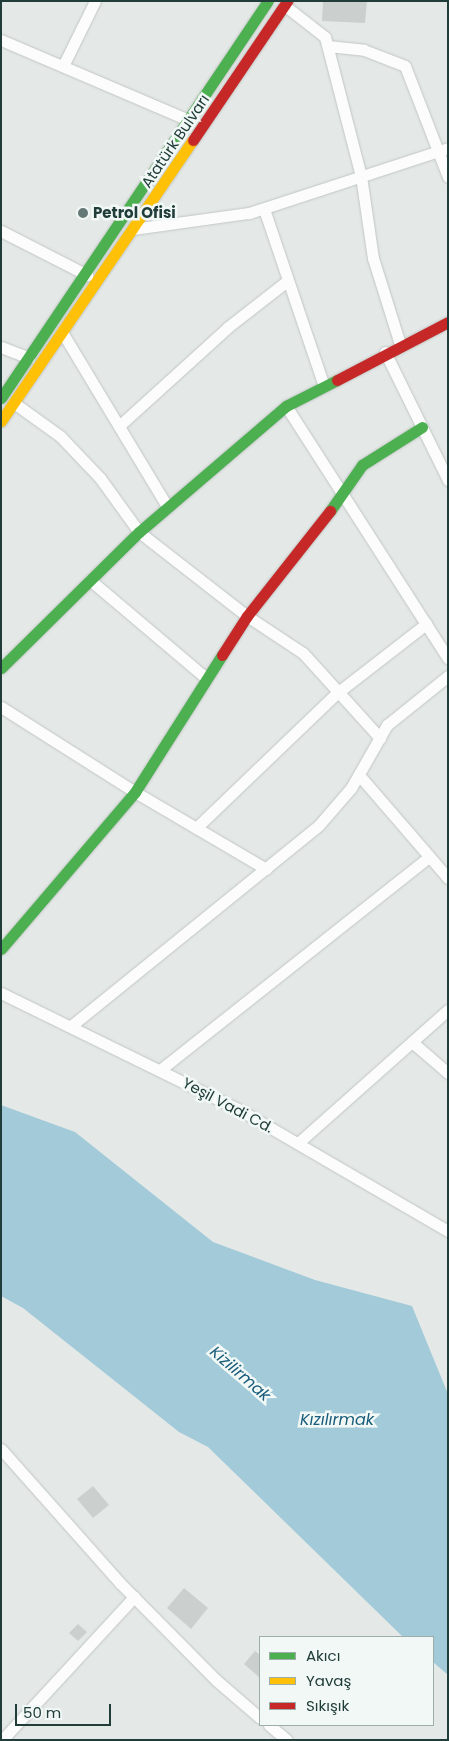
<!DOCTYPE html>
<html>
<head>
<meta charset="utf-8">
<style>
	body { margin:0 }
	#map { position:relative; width:449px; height:1741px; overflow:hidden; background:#e4e9e7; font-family:Poppins,sans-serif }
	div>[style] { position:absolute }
	.water>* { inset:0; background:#a2cad9 }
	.building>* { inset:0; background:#cbd0cf }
	.roads { filter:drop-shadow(0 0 1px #c1c6c4) drop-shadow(0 0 1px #c1c6c4) }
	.street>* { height:11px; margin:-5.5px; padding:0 5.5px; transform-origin:5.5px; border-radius:5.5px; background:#fbfcfb }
	.fast>* { height:11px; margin:-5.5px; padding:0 5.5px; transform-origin:5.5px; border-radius:5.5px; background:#4caf50 }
	.slow>* { height:11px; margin:-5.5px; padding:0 5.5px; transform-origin:5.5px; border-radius:5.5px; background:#ffc107 }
	.jam>* { height:11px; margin:-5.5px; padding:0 5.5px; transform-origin:5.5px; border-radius:5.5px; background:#c62828 }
	.dots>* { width:14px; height:14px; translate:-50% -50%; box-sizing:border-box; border:2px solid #f1f8f6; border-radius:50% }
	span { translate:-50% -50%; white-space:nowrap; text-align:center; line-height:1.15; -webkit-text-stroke:5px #f1f8f6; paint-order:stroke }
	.street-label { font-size:15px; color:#203d39 }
	.poi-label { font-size:15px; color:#203d39; font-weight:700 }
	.left { translate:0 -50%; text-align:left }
	.water-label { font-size:16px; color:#195c7b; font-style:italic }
	.frame { position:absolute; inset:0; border:2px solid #203d39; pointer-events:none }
	.legend { position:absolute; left:259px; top:1636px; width:175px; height:90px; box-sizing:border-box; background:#f1f8f6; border:1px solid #9dadaa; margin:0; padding:6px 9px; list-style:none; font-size:15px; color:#203d39 }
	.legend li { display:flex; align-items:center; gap:10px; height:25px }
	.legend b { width:25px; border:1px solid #9dadaa }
	.scale { position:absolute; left:15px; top:1704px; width:96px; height:22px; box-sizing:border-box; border:2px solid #203d39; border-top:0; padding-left:6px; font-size:15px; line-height:18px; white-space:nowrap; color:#203d39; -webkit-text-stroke:4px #f1f8f6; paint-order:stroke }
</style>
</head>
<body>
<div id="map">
	<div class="water">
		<i style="clip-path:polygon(1px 1105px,75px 1132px,213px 1242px,315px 1280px,412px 1306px,448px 1394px,448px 1675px,433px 1662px,433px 1637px,403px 1637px,208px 1447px,179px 1432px,23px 1308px,1px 1296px)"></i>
	</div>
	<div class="building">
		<i style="clip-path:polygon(323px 1px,367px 1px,365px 23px,322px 21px)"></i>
		<i style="clip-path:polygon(93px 1486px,109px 1505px,93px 1518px,77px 1499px)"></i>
		<i style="clip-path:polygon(184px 1588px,208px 1608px,191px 1629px,167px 1608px)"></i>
		<i style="clip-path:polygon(78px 1624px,87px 1632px,78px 1641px,69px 1633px)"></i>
		<i style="clip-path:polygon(255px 1651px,260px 1655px,260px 1678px,244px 1664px)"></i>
	</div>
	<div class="roads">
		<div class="street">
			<i style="left:284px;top:5px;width:52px;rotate:38deg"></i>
			<i style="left:325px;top:37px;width:144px;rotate:75.5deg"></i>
			<i style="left:361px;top:176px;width:83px;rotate:81.7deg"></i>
			<i style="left:373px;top:258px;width:90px;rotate:72.6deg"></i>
			<i style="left:1px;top:40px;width:201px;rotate:23.1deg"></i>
			<i style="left:328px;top:46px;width:36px;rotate:6deg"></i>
			<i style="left:364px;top:50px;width:44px;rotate:21.3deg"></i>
			<i style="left:405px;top:66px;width:119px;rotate:68.8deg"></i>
			<i style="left:63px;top:66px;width:72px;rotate:-63.8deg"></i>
			<i style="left:264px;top:209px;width:187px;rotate:71.3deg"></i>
			<i style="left:133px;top:229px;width:117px;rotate:-7.9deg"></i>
			<i style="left:249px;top:213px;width:209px;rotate:-18.1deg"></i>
			<i style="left:1px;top:231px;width:97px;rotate:27.1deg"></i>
			<i style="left:62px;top:332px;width:203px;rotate:58.9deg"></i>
			<i style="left:1px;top:347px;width:30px;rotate:21deg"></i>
			<i style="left:385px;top:352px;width:143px;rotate:63.8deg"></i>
			<i style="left:14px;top:403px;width:57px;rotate:35.7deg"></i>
			<i style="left:60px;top:436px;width:58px;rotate:46.4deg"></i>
			<i style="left:100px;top:478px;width:67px;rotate:54.2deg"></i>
			<i style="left:139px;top:532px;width:137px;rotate:37.9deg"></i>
			<i style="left:247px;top:616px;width:67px;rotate:33.5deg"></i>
			<i style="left:303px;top:653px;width:115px;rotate:47.8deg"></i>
			<i style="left:286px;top:406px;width:300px;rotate:57.3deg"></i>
			<i style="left:119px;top:426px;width:147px;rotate:-42.2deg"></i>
			<i style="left:228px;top:327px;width:75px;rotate:-37.9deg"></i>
			<i style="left:90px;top:580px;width:153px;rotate:40.2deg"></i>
			<i style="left:1px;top:707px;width:159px;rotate:32.4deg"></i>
			<i style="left:135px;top:792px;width:152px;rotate:30.4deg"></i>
			<i style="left:359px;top:775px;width:136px;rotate:49.2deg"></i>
			<i style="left:196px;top:828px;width:195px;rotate:-43.8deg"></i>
			<i style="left:337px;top:693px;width:113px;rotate:-37.8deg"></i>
			<i style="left:1px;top:993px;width:266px;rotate:26.1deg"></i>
			<i style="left:240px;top:1110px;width:241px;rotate:30.2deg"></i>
			<i style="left:71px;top:1026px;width:319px;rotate:-39deg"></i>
			<i style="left:319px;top:825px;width:49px;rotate:-49.1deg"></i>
			<i style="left:351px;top:788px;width:73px;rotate:-60.3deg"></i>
			<i style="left:387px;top:725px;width:78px;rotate:-38.8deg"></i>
			<i style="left:412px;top:1042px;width:48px;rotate:40.7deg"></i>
			<i style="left:160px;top:1070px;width:343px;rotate:-38.4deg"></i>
			<i style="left:298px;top:1143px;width:200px;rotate:-41.6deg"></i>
			<i style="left:1px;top:1449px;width:179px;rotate:48.4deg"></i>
			<i style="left:120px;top:1583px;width:136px;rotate:45.3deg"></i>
			<i style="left:216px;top:1680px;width:58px;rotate:40.8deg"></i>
			<i style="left:269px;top:1725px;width:23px;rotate:40deg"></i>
			<i style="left:2px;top:1740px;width:195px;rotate:-47.3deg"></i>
		</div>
		<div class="fast">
			<i style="left:1px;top:398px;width:478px;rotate:-56.1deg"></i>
			<i style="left:330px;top:511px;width:56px;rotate:-55.2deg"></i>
			<i style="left:362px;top:465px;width:71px;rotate:-32.3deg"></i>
			<i style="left:1px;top:668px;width:194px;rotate:-44.6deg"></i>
			<i style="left:139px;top:532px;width:194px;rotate:-40.6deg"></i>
			<i style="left:286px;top:406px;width:57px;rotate:-27deg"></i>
			<i style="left:1px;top:949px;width:206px;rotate:-49.5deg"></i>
			<i style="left:135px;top:792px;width:162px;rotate:-57.6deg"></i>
		</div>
		<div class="slow">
			<i style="left:1px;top:421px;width:340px;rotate:-55.7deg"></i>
		</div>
		<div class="jam">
			<i style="left:193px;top:140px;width:168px;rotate:-55.9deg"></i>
			<i style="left:337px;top:380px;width:125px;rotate:-27.6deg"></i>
			<i style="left:222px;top:655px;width:46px;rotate:-57.3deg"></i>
			<i style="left:247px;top:616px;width:134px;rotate:-51.7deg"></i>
		</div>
	</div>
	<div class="dots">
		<i style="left:83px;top:213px;background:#657976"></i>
	</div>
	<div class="street-label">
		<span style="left:175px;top:141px;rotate:-56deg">Atatürk Bulvarı</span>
		<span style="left:228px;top:1105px;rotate:28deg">Yeşil Vadi Cd.</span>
	</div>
	<div class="poi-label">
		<span class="left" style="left:93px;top:213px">Petrol Ofisi</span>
	</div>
	<div class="water-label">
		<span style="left:240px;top:1374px;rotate:41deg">Kizilirmak</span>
		<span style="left:337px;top:1420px">Kızılırmak</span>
	</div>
	<div class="frame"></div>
	<ul class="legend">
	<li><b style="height:6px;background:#4caf50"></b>Akıcı</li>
	<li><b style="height:6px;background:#ffc107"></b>Yavaş</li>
	<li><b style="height:6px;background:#c62828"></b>Sıkışık</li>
	</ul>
	<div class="scale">50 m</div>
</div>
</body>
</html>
